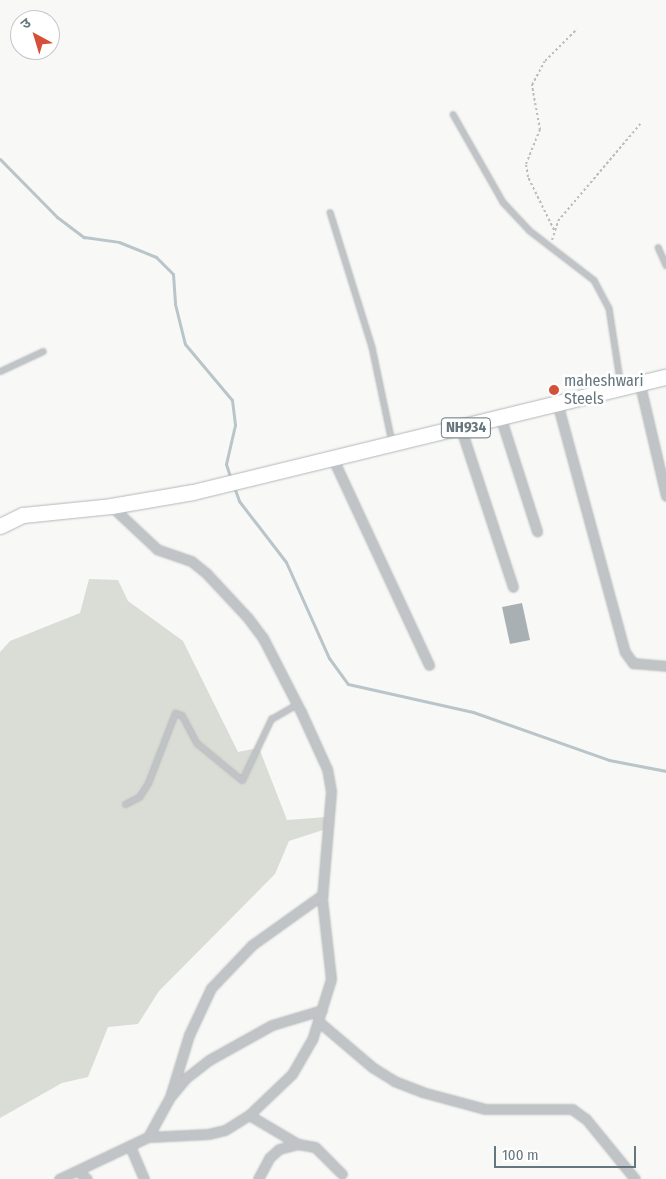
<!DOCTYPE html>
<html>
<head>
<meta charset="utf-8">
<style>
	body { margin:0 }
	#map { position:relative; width:666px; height:1179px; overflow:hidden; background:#f8f8f6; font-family:"Fira Sans Condensed","Noto Sans Devanagari",sans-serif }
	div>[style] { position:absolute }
	.green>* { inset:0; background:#d9ddd5 }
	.stream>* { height:3px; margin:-1.5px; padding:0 1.5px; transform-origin:1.5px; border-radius:1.5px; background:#bac5c9 }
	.building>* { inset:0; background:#a8b0b4 }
	.path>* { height:2px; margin-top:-1px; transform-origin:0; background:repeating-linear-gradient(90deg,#babdbf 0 2.5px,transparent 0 5px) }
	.roads { filter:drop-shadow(0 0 1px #b3b8ba) drop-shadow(0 0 1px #b3b8ba) }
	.service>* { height:4.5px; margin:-2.25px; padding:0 2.25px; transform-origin:2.25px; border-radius:2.25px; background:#c0c4c7 }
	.minor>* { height:9px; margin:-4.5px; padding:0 4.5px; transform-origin:4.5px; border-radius:4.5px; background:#c0c4c7 }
	.trunk>* { height:15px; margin:-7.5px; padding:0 7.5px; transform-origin:7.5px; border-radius:7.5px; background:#fff }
	.dots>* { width:14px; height:14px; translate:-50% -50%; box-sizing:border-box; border:2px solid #fff; border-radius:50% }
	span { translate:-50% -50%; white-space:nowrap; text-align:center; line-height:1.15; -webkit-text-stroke:5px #fff; paint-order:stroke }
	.shield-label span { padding:1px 4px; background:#fff; border:1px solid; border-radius:4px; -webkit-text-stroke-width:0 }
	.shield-label { font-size:15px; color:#66767e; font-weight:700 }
	.poi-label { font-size:16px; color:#66767e }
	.left { translate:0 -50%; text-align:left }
	.north { position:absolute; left:10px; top:10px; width:50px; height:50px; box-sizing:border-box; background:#fff; border:1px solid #c2c8cb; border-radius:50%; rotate:321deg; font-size:14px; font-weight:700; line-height:20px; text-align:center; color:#66767e }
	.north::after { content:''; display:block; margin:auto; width:18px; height:22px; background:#d55039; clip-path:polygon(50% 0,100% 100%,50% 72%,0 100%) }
	.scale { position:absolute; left:494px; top:1146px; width:142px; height:22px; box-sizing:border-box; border:2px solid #66767e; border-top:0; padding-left:6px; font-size:15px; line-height:18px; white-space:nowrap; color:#66767e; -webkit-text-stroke:4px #fff; paint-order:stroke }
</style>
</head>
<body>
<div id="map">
	<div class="green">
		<i style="clip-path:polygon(89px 579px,118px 580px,128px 601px,183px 641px,238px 752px,259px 748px,287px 820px,326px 817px,326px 829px,289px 841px,275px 874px,159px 991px,138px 1024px,108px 1027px,88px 1077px,62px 1083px,0 1118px,0 652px,10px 641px,80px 613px)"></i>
	</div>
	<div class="stream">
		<i style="left:0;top:159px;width:81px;rotate:45.5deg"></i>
		<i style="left:57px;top:217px;width:34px;rotate:37deg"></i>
		<i style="left:84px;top:237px;width:35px;rotate:8deg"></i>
		<i style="left:119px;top:242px;width:40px;rotate:22deg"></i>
		<i style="left:156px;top:257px;width:24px;rotate:45deg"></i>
		<i style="left:173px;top:274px;width:30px;rotate:86deg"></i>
		<i style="left:175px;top:304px;width:41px;rotate:76deg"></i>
		<i style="left:185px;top:344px;width:73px;rotate:50deg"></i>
		<i style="left:232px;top:400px;width:25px;rotate:83deg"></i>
		<i style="left:235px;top:425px;width:40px;rotate:103deg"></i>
		<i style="left:226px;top:464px;width:16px;rotate:72deg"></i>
		<i style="left:234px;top:487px;width:15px;rotate:70deg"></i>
		<i style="left:239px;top:501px;width:77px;rotate:52.4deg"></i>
		<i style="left:286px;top:562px;width:105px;rotate:65.9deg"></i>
		<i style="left:329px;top:658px;width:32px;rotate:54deg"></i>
		<i style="left:348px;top:684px;width:128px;rotate:12.6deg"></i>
		<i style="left:473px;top:712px;width:144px;rotate:19.4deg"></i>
		<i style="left:609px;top:760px;width:58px;rotate:10.9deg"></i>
	</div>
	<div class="building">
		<i style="clip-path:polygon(522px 603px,530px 640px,510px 644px,502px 607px)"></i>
	</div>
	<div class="path">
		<i style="left:554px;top:230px;width:59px;rotate:-116.1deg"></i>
		<i style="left:528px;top:177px;width:13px;rotate:-99deg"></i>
		<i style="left:526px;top:164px;width:37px;rotate:-68deg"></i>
		<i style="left:540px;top:130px;width:46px;rotate:-100.1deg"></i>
		<i style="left:532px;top:85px;width:27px;rotate:-62deg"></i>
		<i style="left:545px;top:61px;width:45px;rotate:-45deg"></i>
		<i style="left:552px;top:240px;width:20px;rotate:-72deg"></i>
		<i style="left:558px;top:221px;width:128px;rotate:-49.7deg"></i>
	</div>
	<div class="roads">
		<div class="service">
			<i style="left:453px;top:114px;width:101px;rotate:60.4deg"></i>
			<i style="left:503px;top:202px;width:38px;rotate:47deg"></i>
			<i style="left:529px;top:230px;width:82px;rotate:37.6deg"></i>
			<i style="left:594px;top:280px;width:32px;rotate:62deg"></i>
			<i style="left:609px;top:308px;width:79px;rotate:81.3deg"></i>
			<i style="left:330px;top:212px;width:141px;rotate:72.7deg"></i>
			<i style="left:372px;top:347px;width:97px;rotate:78.1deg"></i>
			<i style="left:658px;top:247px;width:20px;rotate:66deg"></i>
			<i style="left:0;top:371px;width:47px;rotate:-24.9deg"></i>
			<i style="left:125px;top:804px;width:16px;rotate:-27deg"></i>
			<i style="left:139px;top:797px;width:17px;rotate:-57deg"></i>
			<i style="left:148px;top:783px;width:75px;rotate:-68.9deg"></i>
			<i style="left:175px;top:713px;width:7px;rotate:16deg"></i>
			<i style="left:182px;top:715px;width:32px;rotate:62deg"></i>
			<i style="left:197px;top:743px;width:58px;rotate:39.4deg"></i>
			<i style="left:242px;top:780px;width:68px;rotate:-64.6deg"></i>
			<i style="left:271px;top:719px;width:30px;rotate:-30deg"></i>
		</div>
		<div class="minor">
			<i style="left:640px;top:385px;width:114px;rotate:76.8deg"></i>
			<i style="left:558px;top:406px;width:255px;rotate:74.8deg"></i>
			<i style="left:625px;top:652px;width:14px;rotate:54deg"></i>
			<i style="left:633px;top:663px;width:33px;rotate:5deg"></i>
			<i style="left:501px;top:419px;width:118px;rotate:72.2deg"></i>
			<i style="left:461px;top:429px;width:166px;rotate:71.8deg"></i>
			<i style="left:333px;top:459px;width:227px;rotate:65deg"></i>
			<i style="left:318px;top:1021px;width:71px;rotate:40.4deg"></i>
			<i style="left:372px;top:1067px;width:26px;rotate:32deg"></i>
			<i style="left:394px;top:1081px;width:30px;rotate:21deg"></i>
			<i style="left:422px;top:1092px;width:65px;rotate:15.1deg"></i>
			<i style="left:485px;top:1109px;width:87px"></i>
			<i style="left:572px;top:1109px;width:17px;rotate:36deg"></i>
			<i style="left:586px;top:1119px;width:77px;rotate:50.8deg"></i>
			<i style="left:170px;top:1097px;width:65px;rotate:-73deg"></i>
			<i style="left:189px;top:1035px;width:52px;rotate:-64.9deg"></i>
			<i style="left:211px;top:988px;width:59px;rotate:-46.4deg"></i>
			<i style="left:252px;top:945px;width:86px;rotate:-35.5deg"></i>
			<i style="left:249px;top:1115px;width:57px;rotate:30.6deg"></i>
			<i style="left:148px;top:1137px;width:46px;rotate:-61.2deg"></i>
			<i style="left:170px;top:1097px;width:25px;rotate:-50deg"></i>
			<i style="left:186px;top:1078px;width:29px;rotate:-38deg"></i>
			<i style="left:209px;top:1060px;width:72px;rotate:-29.1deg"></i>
			<i style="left:272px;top:1025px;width:52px;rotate:-16.7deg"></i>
			<i style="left:130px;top:1146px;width:36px;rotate:67deg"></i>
			<i style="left:78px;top:1171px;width:12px;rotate:42deg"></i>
			<i style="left:59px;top:1179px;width:98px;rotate:-25.3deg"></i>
			<i style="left:148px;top:1137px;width:60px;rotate:-2.9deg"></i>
			<i style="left:208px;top:1134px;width:17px;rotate:-13deg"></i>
			<i style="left:225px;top:1130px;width:28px;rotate:-32deg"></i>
			<i style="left:249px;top:1115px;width:59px;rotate:-43.6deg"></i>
			<i style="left:292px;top:1074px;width:39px;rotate:-60deg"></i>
			<i style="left:312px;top:1040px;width:64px;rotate:-72.7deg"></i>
			<i style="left:331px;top:979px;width:81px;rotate:-96.4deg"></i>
			<i style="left:322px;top:899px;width:108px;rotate:-85.2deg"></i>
			<i style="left:331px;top:791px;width:22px;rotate:-100deg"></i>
			<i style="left:327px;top:769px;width:63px;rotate:-114.5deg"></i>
			<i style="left:301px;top:712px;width:83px;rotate:-117.2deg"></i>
			<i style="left:263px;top:638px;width:25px;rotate:-127deg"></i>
			<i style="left:248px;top:618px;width:62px;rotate:-133deg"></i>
			<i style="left:206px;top:573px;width:19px;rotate:-141deg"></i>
			<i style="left:191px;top:561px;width:36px;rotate:-161deg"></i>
			<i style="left:157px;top:549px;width:63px;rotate:-136.9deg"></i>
			<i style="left:258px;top:1179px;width:24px;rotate:-62deg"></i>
			<i style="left:269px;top:1158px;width:13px;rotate:-42deg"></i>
			<i style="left:279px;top:1149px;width:20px;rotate:-15deg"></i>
			<i style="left:298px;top:1144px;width:17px;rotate:10deg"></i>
			<i style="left:315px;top:1147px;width:38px;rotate:45deg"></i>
		</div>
		<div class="trunk">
			<i style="left:0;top:526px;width:25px;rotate:-26deg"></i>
			<i style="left:23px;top:515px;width:88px;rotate:-5.8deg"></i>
			<i style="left:111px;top:506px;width:83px;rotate:-9.7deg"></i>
			<i style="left:193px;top:492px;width:487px;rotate:-13.7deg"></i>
		</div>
	</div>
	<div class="dots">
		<i style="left:554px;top:390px;background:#d55039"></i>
	</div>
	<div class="shield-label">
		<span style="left:466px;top:428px">NH934</span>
	</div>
	<div class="poi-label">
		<span class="left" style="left:564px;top:390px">maheshwari<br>Steels</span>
	</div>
	<div class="north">उ</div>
	<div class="scale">100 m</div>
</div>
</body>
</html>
